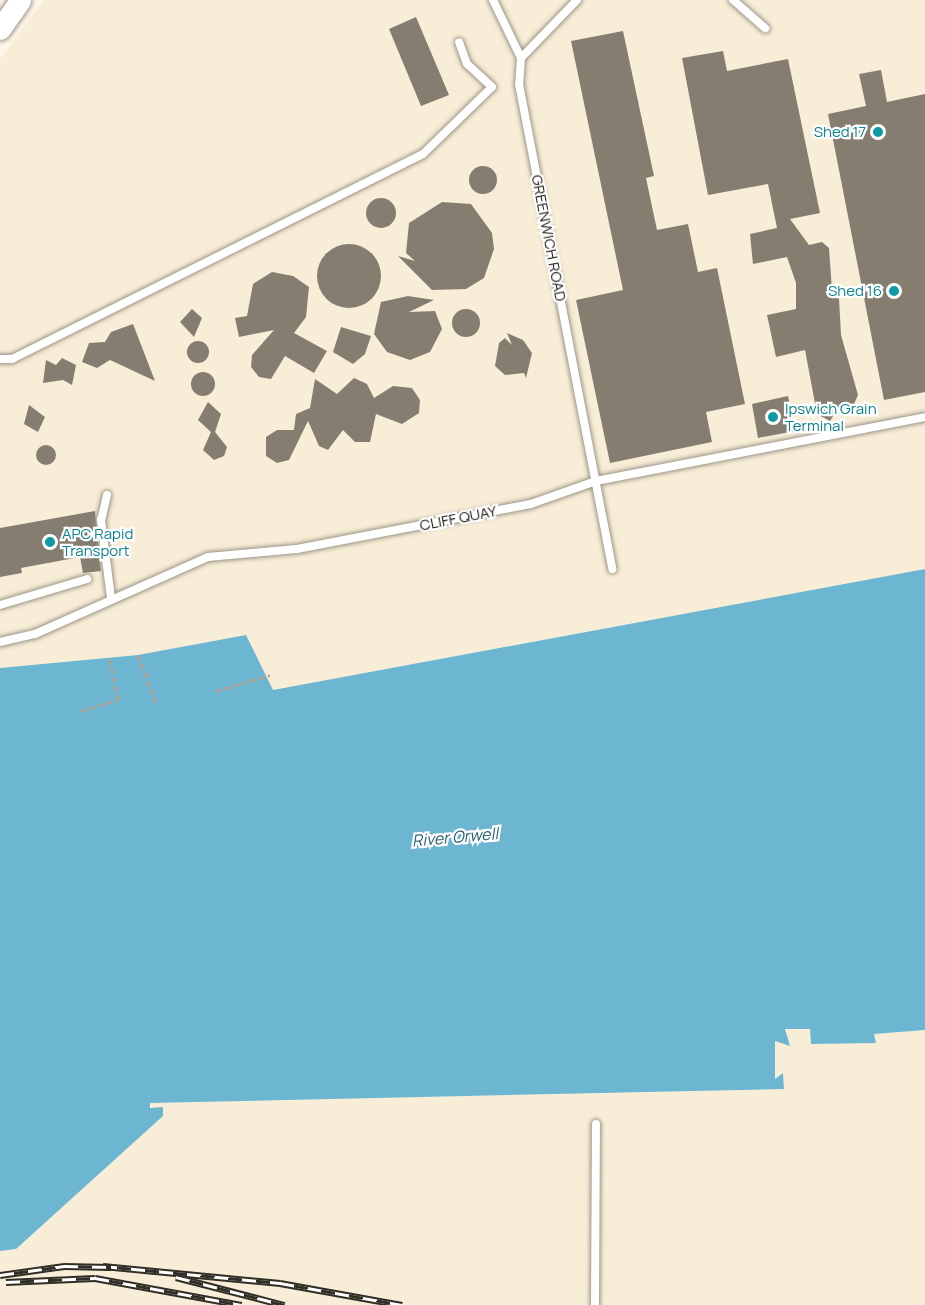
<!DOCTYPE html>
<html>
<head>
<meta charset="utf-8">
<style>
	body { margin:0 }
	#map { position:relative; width:925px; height:1305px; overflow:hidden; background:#fef6e7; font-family:Manrope,sans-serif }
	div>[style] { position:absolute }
	.built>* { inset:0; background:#f8eed7 }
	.water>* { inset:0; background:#6db6d2 }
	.building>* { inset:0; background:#857e70 }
	.round { border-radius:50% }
	.path>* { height:3px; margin-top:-1.5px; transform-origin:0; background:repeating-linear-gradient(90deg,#a7a196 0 6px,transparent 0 9px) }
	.roads { filter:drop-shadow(0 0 2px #9c9587) drop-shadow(0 0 2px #9c9587) }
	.service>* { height:8px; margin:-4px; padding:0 4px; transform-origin:4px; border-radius:4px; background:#fff }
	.tertiary>* { height:21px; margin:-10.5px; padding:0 10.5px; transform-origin:10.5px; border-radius:10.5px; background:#fff }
	.rail>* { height:7px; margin-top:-3.5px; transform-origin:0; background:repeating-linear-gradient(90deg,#fff 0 14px,#312e27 0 28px); box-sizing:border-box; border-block:2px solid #312e27 }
	.dots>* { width:16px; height:16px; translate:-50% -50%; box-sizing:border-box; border:3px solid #fff; border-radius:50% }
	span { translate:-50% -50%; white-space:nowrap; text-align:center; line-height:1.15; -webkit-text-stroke:4.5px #fff; paint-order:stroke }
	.culture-label { font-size:15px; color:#0d838f }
	.right { translate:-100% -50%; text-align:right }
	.left { translate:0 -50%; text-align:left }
	.street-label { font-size:15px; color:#191711 }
	.water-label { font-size:16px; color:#265f74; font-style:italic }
</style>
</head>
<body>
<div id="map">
	<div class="built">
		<i style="clip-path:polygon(44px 0,925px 0,925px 569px,273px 690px,138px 655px,0 668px,0 59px)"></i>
		<i style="clip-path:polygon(785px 1029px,810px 1029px,811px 1044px,875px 1041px,874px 1034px,925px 1030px,925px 1305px,0 1305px,0 1251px,16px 1249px,163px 1116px,149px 1103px,783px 1089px,782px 1074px,775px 1079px,775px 1041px)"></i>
	</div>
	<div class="water">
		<i style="clip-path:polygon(925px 569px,925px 1030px,874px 1034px,876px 1043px,811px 1044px,810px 1029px,785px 1029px,790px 1046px,775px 1041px,775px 1079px,783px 1073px,784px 1089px,150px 1103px,150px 1108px,163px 1107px,163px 1116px,16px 1249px,0 1251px,0 668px,138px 655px,246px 635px,273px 690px)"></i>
	</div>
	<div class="building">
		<i style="clip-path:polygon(416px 17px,449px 95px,421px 106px,389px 29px)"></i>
		<i style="clip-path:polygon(623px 31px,654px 176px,646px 178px,657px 230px,688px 224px,698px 272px,717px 268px,745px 404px,706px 412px,712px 442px,610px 463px,576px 300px,623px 290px,571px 41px)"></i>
		<i style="clip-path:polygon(723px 51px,727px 71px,788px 59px,820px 213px,790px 219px,809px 245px,822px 242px,829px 248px,832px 290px,839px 298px,841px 335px,858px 395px,854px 404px,840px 406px,830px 421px,817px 414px,805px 350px,776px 357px,767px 315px,796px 309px,796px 283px,787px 257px,753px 264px,750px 234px,777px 228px,768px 184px,708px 195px,682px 58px)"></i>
		<i style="clip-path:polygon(881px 70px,887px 102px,925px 94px,925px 392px,884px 400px,828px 114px,866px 106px,859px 74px)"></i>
		<i class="round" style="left:469px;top:166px;width:28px;height:28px"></i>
		<i class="round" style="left:366px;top:198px;width:30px;height:30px"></i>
		<i style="clip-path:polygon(442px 202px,471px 204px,492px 233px,494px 249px,484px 278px,466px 289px,432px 290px,398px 256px,415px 261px,406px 253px,409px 223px)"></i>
		<i class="round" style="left:317px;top:244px;width:64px;height:64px"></i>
		<i style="clip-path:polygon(272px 272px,293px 276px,309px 287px,306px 317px,294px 333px,327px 351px,314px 373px,285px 356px,271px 379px,259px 377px,251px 367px,252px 355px,274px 330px,239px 337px,235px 318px,247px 316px,253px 284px)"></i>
		<i style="clip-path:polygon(408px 296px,434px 300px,409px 312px,435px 311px,442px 329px,430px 352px,410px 360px,387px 352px,374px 334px,381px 302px)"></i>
		<i class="round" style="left:452px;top:309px;width:28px;height:28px"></i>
		<i style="clip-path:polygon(192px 309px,202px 318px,194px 337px,180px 322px)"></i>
		<i style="clip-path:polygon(133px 324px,155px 381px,110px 360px,97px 368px,82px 362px,89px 343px,105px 342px,111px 332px)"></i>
		<i style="clip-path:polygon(341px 327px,371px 336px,365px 354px,353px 364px,333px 352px)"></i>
		<i style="clip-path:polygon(507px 333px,523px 340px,532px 353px,526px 378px,524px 373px,505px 375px,495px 366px,499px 343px,505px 338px,512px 345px)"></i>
		<i class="round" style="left:187px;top:341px;width:22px;height:22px"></i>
		<i style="clip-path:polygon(62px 358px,76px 365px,72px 385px,63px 380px,43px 383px,46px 360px,56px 365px)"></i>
		<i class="round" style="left:191px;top:372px;width:24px;height:24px"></i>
		<i style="clip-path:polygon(354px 378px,367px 384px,374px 398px,393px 386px,412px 388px,420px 400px,419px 413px,402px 424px,376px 414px,370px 442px,355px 442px,343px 430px,328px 450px,319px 446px,308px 421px,289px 460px,277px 463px,266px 456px,266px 437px,277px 430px,294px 430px,296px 414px,310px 408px,315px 379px,337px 394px)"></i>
		<i style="clip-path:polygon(788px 396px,795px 431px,758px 438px,752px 404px)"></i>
		<i style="clip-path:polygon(208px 402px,221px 414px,215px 432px,227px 447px,224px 456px,214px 460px,203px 450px,211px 432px,198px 420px)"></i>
		<i style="clip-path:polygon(29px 405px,45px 417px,38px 432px,24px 424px)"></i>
		<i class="round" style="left:36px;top:445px;width:20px;height:20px"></i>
		<i style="clip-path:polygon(95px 511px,101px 571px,83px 573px,80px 557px,21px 568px,22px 573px,0 577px,0 528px)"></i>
	</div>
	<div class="path">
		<i style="left:138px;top:655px;width:54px;rotate:69.6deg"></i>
		<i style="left:216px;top:691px;width:56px;rotate:-16.5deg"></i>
		<i style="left:81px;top:711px;width:39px;rotate:-17deg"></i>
		<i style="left:118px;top:700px;width:44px;rotate:-101.8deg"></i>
	</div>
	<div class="roads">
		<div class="service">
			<i style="left:493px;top:0;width:64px;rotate:64.2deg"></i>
			<i style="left:521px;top:58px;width:26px;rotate:94deg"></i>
			<i style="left:519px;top:84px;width:494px;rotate:79.1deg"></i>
			<i style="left:733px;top:0;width:43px;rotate:41.2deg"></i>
			<i style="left:521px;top:58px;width:81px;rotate:-46deg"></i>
			<i style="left:0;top:359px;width:12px"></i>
			<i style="left:12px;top:359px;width:459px;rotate:-26.5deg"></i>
			<i style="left:423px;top:154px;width:96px;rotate:-44.2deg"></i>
			<i style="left:492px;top:87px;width:34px;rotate:-137deg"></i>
			<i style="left:467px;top:64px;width:23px;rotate:-110deg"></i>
			<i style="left:107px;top:495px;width:26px;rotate:103deg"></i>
			<i style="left:101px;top:520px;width:79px;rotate:82.7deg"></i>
			<i style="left:0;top:605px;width:91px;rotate:-16.6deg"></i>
			<i style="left:0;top:642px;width:36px;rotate:-13deg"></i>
			<i style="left:35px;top:634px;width:189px;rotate:-24deg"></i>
			<i style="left:208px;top:557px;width:89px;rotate:-5.1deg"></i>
			<i style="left:297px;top:549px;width:238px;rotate:-10.9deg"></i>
			<i style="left:531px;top:504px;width:69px;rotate:-19.5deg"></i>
			<i style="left:596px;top:481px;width:335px;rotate:-11deg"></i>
			<i style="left:595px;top:1305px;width:181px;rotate:-89.7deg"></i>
		</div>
		<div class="tertiary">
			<i style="left:0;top:29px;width:35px;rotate:-55deg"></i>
		</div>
	</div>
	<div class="rail">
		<i style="left:103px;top:1266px;width:178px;rotate:5.5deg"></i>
		<i style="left:280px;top:1283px;width:124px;rotate:10.2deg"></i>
		<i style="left:0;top:1275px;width:65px;rotate:-8deg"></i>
		<i style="left:64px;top:1266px;width:47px;rotate:1.2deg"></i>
		<i style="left:176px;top:1277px;width:112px;rotate:14.5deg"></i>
		<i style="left:6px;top:1282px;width:89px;rotate:-2.6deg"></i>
		<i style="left:95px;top:1278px;width:149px;rotate:10.4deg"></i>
	</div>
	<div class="dots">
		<i style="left:878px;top:132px;background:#0f9aa8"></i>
		<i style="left:894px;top:291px;background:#0f9aa8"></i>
		<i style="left:773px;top:417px;background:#0f9aa8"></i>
		<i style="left:50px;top:542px;background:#0f9aa8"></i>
	</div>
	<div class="culture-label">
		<span class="right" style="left:866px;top:132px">Shed 17</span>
		<span class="right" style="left:882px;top:291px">Shed 16</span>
		<span class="left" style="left:785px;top:417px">Ipswich Grain<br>Terminal</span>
		<span class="left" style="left:62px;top:542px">APC Rapid<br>Transport</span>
	</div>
	<div class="street-label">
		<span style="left:549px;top:238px;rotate:79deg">GREENWICH ROAD</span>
		<span style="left:458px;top:518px;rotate:-11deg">CLIFF QUAY</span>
	</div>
	<div class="water-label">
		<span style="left:455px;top:837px;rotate:-5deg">River Orwell</span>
	</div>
</div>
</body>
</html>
